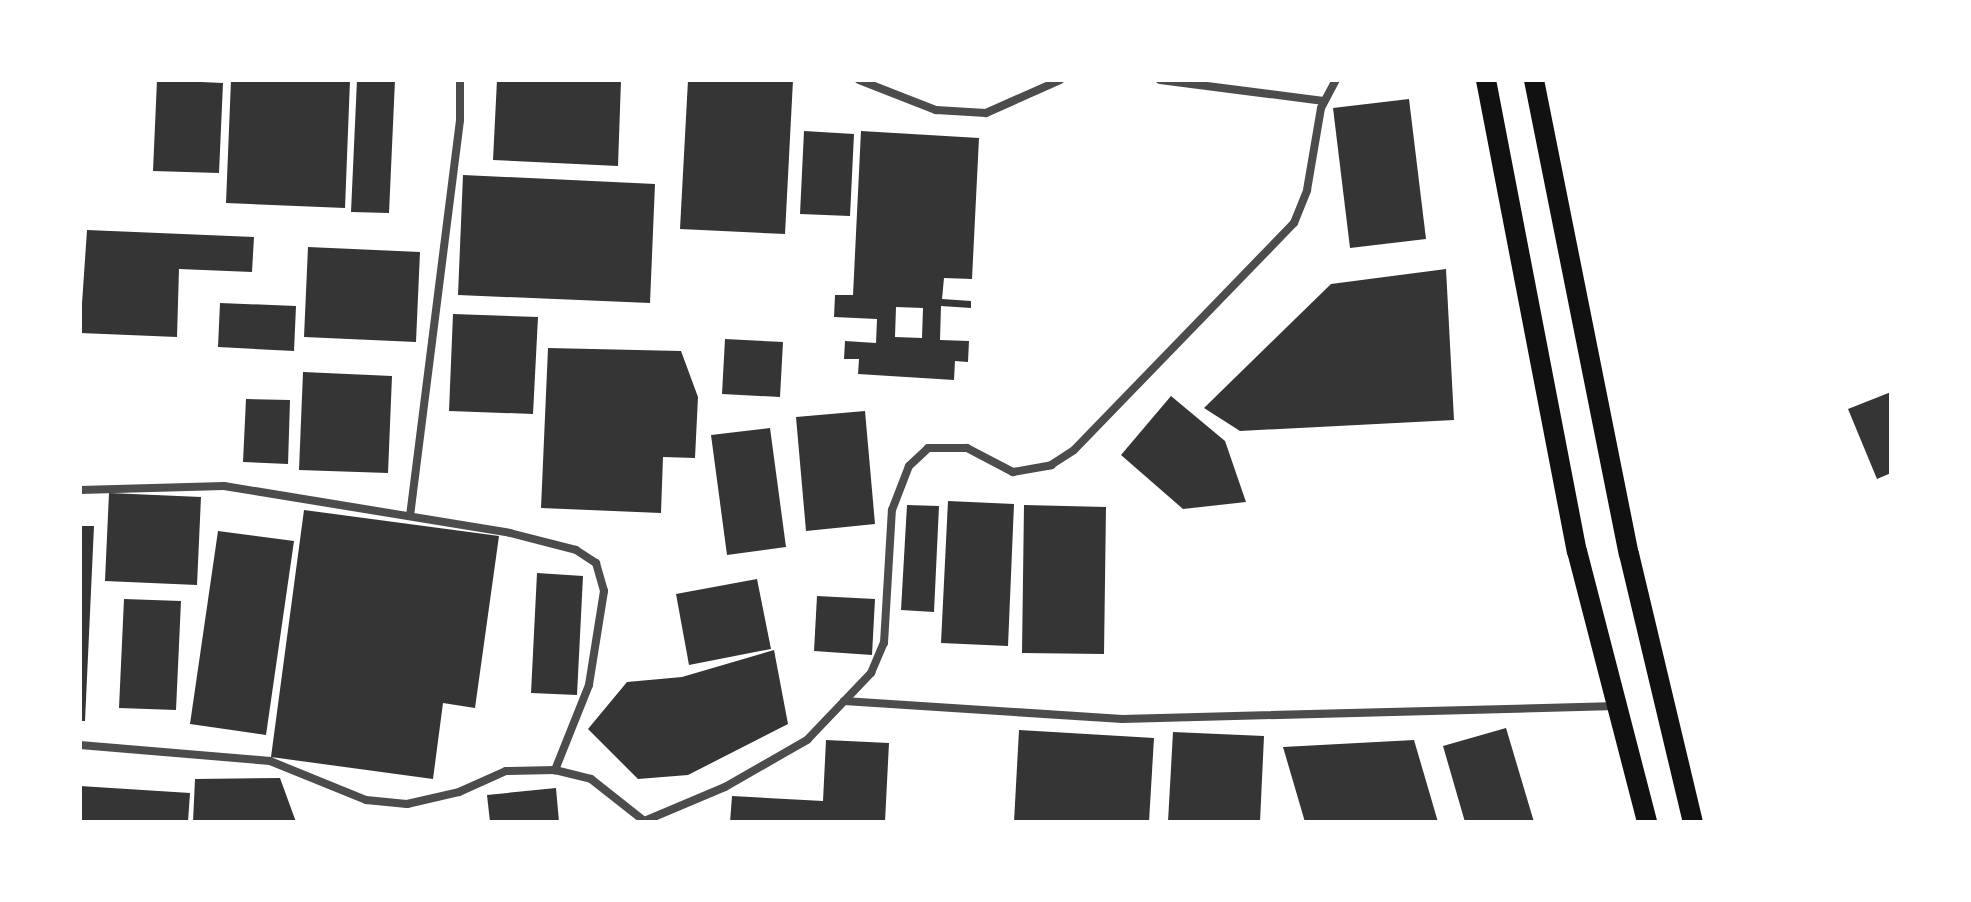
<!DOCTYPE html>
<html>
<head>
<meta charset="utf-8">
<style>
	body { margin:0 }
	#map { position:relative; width:1971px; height:902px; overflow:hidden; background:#fff; font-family:Spectral,serif }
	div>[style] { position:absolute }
	.building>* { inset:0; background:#353535 }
	.minor>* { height:8px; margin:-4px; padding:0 4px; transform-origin:4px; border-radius:4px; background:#4c4c4c }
	.primary>* { height:20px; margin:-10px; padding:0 10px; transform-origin:10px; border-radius:10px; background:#111 }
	span { translate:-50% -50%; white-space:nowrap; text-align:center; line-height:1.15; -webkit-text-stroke:8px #fff; paint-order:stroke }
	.frame { position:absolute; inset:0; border:82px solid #fff; pointer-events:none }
</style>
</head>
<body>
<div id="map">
	<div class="building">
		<i style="clip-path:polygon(157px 80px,223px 83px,219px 173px,153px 171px)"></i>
		<i style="clip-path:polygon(231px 80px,350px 80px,345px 208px,226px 203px)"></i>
		<i style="clip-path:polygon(357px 80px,395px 80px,389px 213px,351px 212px)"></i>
		<i style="clip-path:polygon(497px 80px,621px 80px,618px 166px,493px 160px)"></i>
		<i style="clip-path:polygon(688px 80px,793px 80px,785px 234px,680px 229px)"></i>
		<i style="clip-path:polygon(1409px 99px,1426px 239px,1350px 248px,1333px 108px)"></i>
		<i style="clip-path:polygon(804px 131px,854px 134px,850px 216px,800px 214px)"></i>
		<i style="clip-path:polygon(evenodd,861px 131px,979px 138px,972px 279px,944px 278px,942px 299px,971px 301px,971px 308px,941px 306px,940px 340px,969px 341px,968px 362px,955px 361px,954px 380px,858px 374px,859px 359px,844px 359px,845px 341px,876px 343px,877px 319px,834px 317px,835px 295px,853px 295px,861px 131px,896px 307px,923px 308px,922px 338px,895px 337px,896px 307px)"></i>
		<i style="clip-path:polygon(463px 175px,655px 184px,650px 303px,458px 295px)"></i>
		<i style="clip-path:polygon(87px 230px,254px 237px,252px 272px,179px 269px,177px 337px,80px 333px)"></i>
		<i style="clip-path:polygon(308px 247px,420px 252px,416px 342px,304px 337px)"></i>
		<i style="clip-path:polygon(1446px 269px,1454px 420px,1240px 431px,1204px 408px,1331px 284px)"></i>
		<i style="clip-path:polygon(220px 303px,296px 306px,294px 351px,218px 347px)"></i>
		<i style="clip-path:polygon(453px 314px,538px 317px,533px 414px,449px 411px)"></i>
		<i style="clip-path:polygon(725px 339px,783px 342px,780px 397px,722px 394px)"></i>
		<i style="clip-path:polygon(548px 348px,681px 351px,698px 397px,695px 458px,663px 457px,661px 513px,541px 508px)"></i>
		<i style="clip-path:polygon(303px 372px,392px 376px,388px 473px,299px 470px)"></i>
		<i style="clip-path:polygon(1891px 392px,1891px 473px,1877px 479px,1848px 409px)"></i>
		<i style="clip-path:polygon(1171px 396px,1225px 441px,1246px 502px,1183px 509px,1121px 455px)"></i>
		<i style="clip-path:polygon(246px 399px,290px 400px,288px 464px,243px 462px)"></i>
		<i style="clip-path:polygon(865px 411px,875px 524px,806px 531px,796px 417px)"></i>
		<i style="clip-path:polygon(770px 428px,786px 547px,727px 555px,711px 435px)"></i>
		<i style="clip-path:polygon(109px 493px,201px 497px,197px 585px,105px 581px)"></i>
		<i style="clip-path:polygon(948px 501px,1014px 504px,1008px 646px,941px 643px)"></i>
		<i style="clip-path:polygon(907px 505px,939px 506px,934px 612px,901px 610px)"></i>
		<i style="clip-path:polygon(1024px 505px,1106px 507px,1104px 654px,1022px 653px)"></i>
		<i style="clip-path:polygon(304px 510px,499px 536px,475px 708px,443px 703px,433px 779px,271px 757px)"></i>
		<i style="clip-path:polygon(80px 526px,94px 526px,85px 721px,80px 721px)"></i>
		<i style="clip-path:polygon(218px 531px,294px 541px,266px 735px,190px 724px)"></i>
		<i style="clip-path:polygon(537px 573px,583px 576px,577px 695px,531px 693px)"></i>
		<i style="clip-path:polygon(757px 579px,771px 649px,689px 665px,676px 594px)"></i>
		<i style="clip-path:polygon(817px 596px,875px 599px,872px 655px,814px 651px)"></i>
		<i style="clip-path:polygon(124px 599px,181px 601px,176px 710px,119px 708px)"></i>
		<i style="clip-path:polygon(774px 650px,788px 724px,688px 775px,638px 779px,588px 729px,627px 682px,682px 677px)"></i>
		<i style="clip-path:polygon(1506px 728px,1534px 822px,1465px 822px,1443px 746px)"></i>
		<i style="clip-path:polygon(1019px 730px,1154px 738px,1149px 822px,1014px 822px)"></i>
		<i style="clip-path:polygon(1173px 732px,1264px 736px,1260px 822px,1168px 822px)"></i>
		<i style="clip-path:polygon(826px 740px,889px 743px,885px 822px,730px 822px,732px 796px,823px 801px)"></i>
		<i style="clip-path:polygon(1414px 740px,1438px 822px,1305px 822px,1283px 747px)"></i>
		<i style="clip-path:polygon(280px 778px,296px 822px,193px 822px,195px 779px)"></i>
		<i style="clip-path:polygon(80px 786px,190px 793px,188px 822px,80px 822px)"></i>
		<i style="clip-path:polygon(556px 788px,559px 822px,490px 822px,487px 795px)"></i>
	</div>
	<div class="minor">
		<i style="left:859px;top:80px;width:83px;rotate:21.3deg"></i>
		<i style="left:936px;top:110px;width:50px;rotate:3.4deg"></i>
		<i style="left:986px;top:113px;width:81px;rotate:-24deg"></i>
		<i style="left:1160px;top:80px;width:165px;rotate:7.3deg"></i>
		<i style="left:80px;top:490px;width:144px;rotate:-1.6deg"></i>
		<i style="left:224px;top:486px;width:290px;rotate:9.3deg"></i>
		<i style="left:510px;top:533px;width:68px;rotate:14.4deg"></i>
		<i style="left:576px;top:550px;width:24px;rotate:33deg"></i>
		<i style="left:596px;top:563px;width:29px;rotate:74deg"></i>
		<i style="left:604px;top:591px;width:95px;rotate:99.1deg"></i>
		<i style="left:589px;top:685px;width:92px;rotate:111.8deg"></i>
		<i style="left:410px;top:516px;width:399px;rotate:-82.8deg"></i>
		<i style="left:460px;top:120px;width:40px;rotate:-90deg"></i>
		<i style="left:844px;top:701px;width:279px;rotate:3.7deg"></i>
		<i style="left:1122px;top:719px;width:495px;rotate:-1.5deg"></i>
		<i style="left:80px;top:745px;width:191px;rotate:4.8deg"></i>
		<i style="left:270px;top:761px;width:104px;rotate:22.1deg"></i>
		<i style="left:366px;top:800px;width:41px;rotate:5.6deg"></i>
		<i style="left:407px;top:804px;width:53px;rotate:-13deg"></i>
		<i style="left:459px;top:792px;width:51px;rotate:-24.1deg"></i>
		<i style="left:506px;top:771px;width:49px;rotate:-1.2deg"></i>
		<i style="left:555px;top:770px;width:37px;rotate:14deg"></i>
		<i style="left:591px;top:779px;width:66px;rotate:38.3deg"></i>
		<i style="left:642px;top:822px;width:90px;rotate:-22.9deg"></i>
		<i style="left:725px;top:787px;width:95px;rotate:-29.8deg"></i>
		<i style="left:807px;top:740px;width:93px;rotate:-46.3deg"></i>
		<i style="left:871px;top:673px;width:33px;rotate:-67deg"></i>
		<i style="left:884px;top:643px;width:133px;rotate:-86.6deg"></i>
		<i style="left:892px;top:510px;width:47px;rotate:-68.9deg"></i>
		<i style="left:909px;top:466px;width:26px;rotate:-43deg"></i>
		<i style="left:928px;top:448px;width:39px"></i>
		<i style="left:967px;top:448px;width:52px;rotate:27.6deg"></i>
		<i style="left:1013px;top:472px;width:39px;rotate:-10deg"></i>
		<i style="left:1051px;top:465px;width:27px;rotate:-33deg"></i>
		<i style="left:1074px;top:450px;width:316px;rotate:-45.9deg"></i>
		<i style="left:1294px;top:223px;width:35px;rotate:-68deg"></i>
		<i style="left:1307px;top:190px;width:83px;rotate:-80.3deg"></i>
		<i style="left:1321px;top:108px;width:32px;rotate:-62deg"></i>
	</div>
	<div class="primary">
		<i style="left:1486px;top:80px;width:480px;rotate:79.1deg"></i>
		<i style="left:1577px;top:551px;width:280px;rotate:75.5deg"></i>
		<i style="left:1534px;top:80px;width:483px;rotate:78.7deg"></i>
		<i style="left:1629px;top:554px;width:276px;rotate:76.6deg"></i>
	</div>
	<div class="frame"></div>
</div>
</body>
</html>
